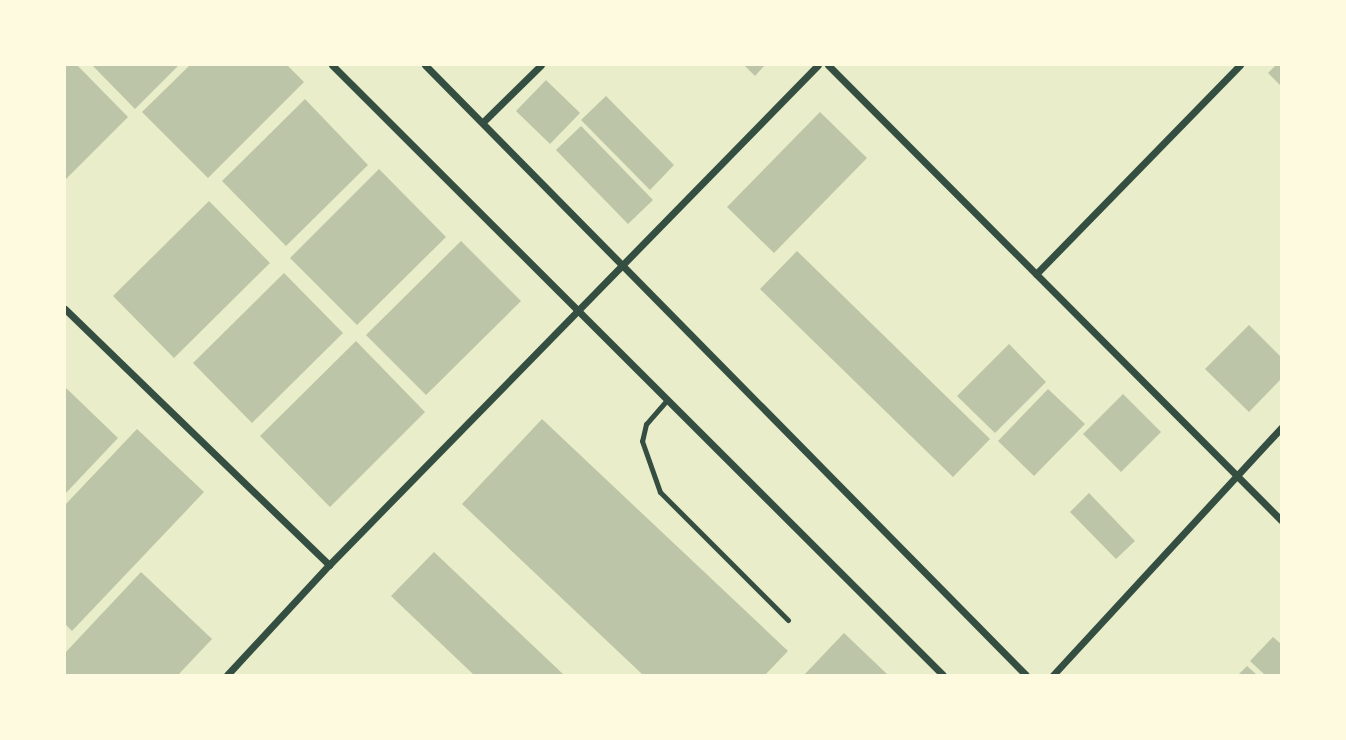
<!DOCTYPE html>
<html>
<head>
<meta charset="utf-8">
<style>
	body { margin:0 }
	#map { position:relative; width:1346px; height:740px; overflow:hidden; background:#e9edc9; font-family:Poppins,sans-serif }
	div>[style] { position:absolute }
	.building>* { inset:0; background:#bcc5a7 }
	.service>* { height:5px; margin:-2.5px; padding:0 2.5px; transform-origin:2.5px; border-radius:2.5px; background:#344e41 }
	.minor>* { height:7px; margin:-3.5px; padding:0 3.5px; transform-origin:3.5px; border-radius:3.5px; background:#344e41 }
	span { translate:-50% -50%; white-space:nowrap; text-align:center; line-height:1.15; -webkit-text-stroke:7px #fefae0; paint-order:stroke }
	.frame { position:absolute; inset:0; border:66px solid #fefae0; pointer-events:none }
</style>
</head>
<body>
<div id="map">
	<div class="building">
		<i style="clip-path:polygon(65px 65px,77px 65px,128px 117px,65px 180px)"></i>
		<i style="clip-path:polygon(92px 65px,179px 65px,135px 109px)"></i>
		<i style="clip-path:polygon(190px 65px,287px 65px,304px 82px,208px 178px,142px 112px)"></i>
		<i style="clip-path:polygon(744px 65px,765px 65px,755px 76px)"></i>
		<i style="clip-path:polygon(1276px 65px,1281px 65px,1281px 86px,1268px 73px)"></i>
		<i style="clip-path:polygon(546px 80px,580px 113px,550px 144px,516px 111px)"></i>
		<i style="clip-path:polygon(606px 96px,674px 165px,650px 190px,581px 120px)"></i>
		<i style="clip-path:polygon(305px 99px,368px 165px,286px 246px,222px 181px)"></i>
		<i style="clip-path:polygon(820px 112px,867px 158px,774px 253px,727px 207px)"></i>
		<i style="clip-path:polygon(581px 126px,653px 200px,628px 224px,556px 150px)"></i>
		<i style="clip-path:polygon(379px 169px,446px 237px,357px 325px,290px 258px)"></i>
		<i style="clip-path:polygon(209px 201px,270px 263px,174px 358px,113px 296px)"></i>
		<i style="clip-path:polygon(461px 241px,521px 301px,426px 395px,366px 335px)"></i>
		<i style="clip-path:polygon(797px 251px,990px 439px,953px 477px,760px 289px)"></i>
		<i style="clip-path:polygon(284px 273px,343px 333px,252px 423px,193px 363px)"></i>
		<i style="clip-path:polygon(1249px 325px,1281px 357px,1281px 379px,1249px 412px,1205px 369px)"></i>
		<i style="clip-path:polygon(356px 341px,425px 412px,330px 507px,260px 436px)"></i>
		<i style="clip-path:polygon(1009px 344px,1046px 382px,995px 433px,957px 396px)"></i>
		<i style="clip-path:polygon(65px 387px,118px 438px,65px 494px)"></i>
		<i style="clip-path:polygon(1048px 389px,1085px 424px,1034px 476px,998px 441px)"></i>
		<i style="clip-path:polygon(1123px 394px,1161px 432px,1121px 472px,1083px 434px)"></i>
		<i style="clip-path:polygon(542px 419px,788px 651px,765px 675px,643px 675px,462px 504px)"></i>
		<i style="clip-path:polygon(137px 429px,204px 492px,72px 631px,65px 624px,65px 505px)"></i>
		<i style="clip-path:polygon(1089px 493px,1135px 541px,1116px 559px,1070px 512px)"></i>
		<i style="clip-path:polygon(434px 552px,564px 675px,474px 675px,391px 596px)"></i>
		<i style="clip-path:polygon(141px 572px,212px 639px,178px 675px,65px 675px,65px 653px)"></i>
		<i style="clip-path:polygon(844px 633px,888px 675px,804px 675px)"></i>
		<i style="clip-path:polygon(1273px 637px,1281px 644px,1281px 675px,1265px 675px,1250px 661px)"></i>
		<i style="clip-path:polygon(1247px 666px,1257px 675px,1238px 675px)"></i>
	</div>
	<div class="service">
		<i style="left:667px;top:400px;width:32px;rotate:131deg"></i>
		<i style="left:646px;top:424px;width:17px;rotate:103deg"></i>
		<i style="left:642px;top:441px;width:54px;rotate:70.6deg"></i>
		<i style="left:660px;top:492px;width:181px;rotate:45deg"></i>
	</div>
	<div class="minor">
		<i style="left:332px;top:65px;width:863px;rotate:44.95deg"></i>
		<i style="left:425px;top:65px;width:856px;rotate:45.43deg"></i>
		<i style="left:828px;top:65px;width:642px;rotate:45.13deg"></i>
		<i style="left:483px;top:122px;width:81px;rotate:-44.5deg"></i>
		<i style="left:1036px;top:274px;width:292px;rotate:-45.7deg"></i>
		<i style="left:65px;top:309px;width:368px;rotate:44.1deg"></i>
		<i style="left:227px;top:675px;width:150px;rotate:-47.2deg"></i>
		<i style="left:329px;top:565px;width:699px;rotate:-45.64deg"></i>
		<i style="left:1053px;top:675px;width:336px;rotate:-47.3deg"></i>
	</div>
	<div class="frame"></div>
</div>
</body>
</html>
